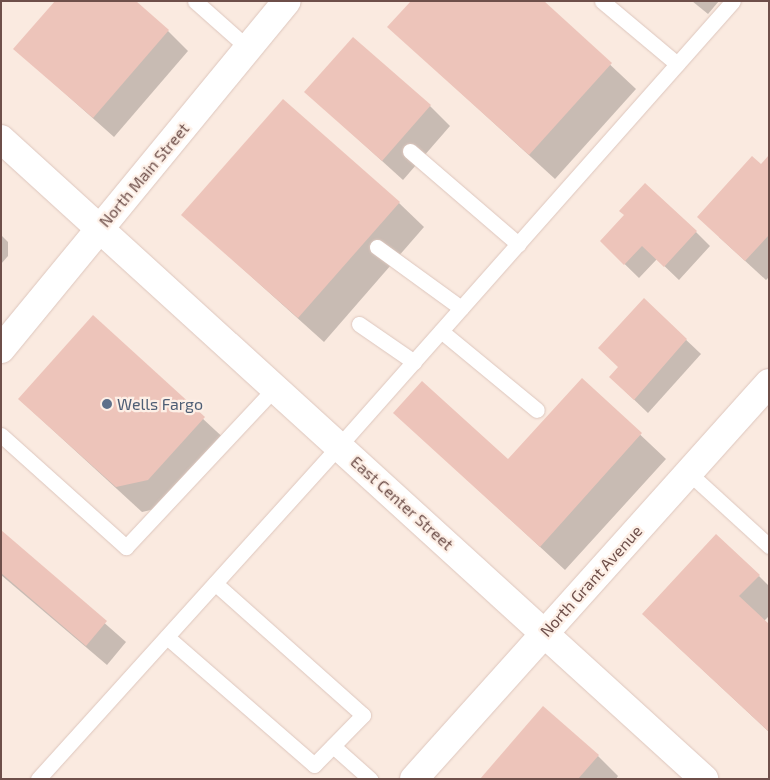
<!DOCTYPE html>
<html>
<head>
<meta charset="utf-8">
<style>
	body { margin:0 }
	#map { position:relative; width:770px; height:780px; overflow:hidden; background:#faeae0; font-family:"Exo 2",sans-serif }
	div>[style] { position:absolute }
	.shadow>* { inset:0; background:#0003 }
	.building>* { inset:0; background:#edc4ba }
	.roads { filter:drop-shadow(0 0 1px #ddc6bd) drop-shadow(0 0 1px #ddc6bd) }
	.lane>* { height:15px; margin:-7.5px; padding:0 7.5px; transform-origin:7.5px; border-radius:7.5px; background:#fff }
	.street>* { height:28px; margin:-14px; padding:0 14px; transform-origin:14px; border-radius:14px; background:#fff }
	.secondary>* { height:28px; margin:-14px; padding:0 14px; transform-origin:14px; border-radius:14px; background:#fff }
	.dots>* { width:14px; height:14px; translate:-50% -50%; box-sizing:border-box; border:2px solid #fdefe6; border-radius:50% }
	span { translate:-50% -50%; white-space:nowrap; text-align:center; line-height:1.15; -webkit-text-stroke:4.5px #fdefe6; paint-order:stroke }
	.street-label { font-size:16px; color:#6e4f4a }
	.service-label { font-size:16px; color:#4e5e75 }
	.left { translate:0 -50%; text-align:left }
	.frame { position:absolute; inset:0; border:2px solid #6e4f4a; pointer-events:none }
</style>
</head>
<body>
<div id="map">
	<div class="shadow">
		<i style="clip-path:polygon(542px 1px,636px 89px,555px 179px,389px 27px)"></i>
		<i style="clip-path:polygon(692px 1px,719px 1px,708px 14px)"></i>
		<i style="clip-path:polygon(168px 31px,188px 51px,114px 137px,15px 49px)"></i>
		<i style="clip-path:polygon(306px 92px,430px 106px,450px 126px,403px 180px)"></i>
		<i style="clip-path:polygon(769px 156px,769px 277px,766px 280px,719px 237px)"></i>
		<i style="clip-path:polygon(399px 203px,424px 227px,324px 342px,183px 215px)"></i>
		<i style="clip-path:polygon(696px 232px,710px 246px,679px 280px,657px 259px,639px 278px,601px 241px)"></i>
		<i style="clip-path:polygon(1px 235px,8px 242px,8px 256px,1px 264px)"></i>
		<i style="clip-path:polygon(644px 300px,701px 354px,648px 413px,625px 391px,619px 367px)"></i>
		<i style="clip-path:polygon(93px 317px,229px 443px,173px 505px,142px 512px,19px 399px)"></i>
		<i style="clip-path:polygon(582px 380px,666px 459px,565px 570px,395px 413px,509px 461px)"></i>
		<i style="clip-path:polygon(1px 532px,126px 642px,107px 665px,1px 575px)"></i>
		<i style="clip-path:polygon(759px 576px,769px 586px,769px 616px,764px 621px,769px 625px,769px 732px,643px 614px)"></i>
		<i style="clip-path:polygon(543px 708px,598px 756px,618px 776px,616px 779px,482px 779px)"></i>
	</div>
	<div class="building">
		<i style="clip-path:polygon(55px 1px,136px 1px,169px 30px,93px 118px,13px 49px)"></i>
		<i style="clip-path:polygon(411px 1px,544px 1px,612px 63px,529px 155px,387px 27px)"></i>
		<i style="clip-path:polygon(353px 37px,431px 105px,382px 161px,304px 92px)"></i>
		<i style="clip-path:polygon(283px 99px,400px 202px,298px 318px,181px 215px)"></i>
		<i style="clip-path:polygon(769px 155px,769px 235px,745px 261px,697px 217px,752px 156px,761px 164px)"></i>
		<i style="clip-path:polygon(645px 183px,697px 231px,664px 267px,642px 246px,624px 265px,600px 241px,624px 215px,619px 211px)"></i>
		<i style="clip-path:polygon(644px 298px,687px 339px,634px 400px,609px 377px,618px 367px,598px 348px)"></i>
		<i style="clip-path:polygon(93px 315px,205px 417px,148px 480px,116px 487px,18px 399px)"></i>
		<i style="clip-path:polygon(582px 378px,642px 433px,540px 547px,393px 413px,422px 381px,508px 459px)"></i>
		<i style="clip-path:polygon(1px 530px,107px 621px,86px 646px,1px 573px)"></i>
		<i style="clip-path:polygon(716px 534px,760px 575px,739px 596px,769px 624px,769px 732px,642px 614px)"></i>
		<i style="clip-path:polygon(543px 706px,599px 755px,578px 779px,480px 779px)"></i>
	</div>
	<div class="roads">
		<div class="lane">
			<i style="left:195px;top:1px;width:71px;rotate:41.6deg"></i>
			<i style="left:602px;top:1px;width:98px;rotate:40deg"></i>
			<i style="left:410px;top:151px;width:143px;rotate:40.7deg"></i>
			<i style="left:377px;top:247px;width:104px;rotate:36deg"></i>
			<i style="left:359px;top:324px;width:67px;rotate:34.6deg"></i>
			<i style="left:441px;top:331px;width:124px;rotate:39.5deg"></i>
			<i style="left:1px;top:435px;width:168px;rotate:41.9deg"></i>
			<i style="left:126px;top:547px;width:218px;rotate:-46.9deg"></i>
			<i style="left:688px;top:472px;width:110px;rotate:42.4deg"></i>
			<i style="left:167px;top:637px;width:195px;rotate:41deg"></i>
			<i style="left:314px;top:765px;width:70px;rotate:-45.6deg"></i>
			<i style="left:363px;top:715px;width:198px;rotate:-138.3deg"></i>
			<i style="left:333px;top:746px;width:50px;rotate:41.7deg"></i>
			<i style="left:38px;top:779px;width:449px;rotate:-47.9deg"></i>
			<i style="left:339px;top:446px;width:594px;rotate:-48.48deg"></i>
		</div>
		<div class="street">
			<i style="left:414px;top:779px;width:532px;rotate:-48.12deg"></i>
		</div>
		<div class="secondary">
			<i style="left:1px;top:139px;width:951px;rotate:42.31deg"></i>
			<i style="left:1px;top:349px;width:450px;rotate:-50.6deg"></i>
		</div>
	</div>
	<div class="dots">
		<i style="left:107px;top:404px;background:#5c6f8a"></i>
	</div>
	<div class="street-label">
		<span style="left:144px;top:175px;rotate:-50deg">North Main Street</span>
		<span style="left:402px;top:503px;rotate:42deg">East Center Street</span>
		<span style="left:591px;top:581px;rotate:-48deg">North Grant Avenue</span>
	</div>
	<div class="service-label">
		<span class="left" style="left:117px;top:404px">Wells Fargo</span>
	</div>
	<div class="frame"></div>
</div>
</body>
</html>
